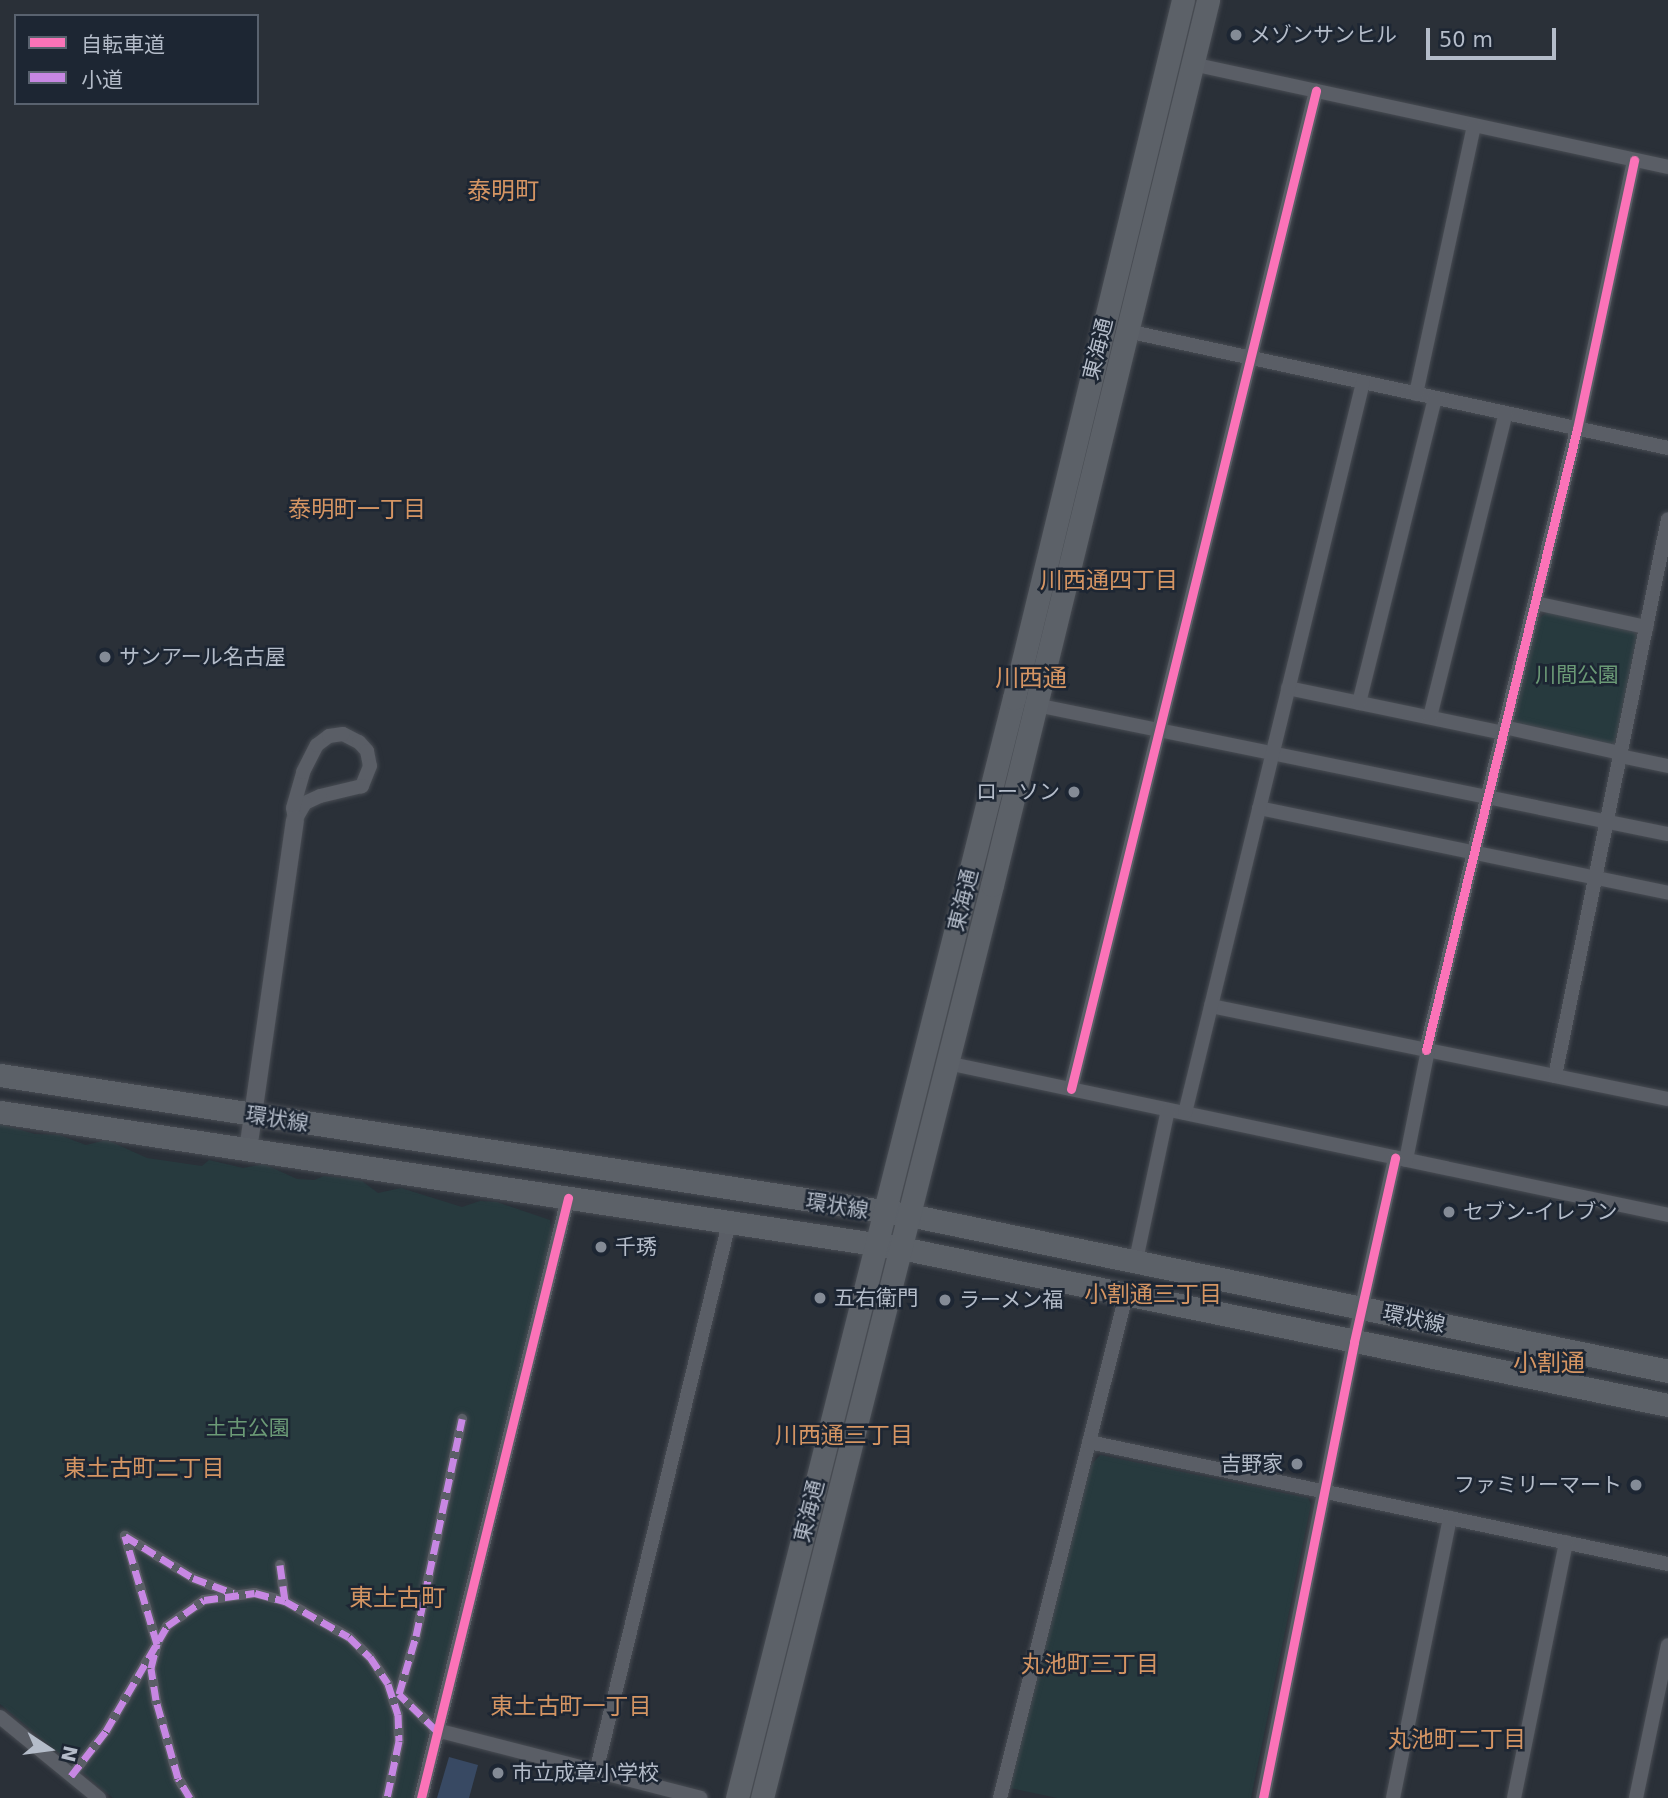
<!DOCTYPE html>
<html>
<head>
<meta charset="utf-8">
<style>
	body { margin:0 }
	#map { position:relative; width:1668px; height:1798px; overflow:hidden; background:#2a3038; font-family:"DejaVu Sans","Noto Sans JP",sans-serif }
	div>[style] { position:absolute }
	.green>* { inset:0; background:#273a3e }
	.water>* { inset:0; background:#384963 }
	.roads { filter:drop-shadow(0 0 2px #484c53) drop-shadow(0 0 2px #484c53) }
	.pedestrian>* { height:10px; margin:-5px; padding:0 5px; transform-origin:5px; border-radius:5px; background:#5a5e66 }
	.minor>* { height:14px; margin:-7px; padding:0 7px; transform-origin:7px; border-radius:7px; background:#5a5e66 }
	.tertiary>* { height:18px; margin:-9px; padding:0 9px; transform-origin:9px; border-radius:9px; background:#5a5e66 }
	.primary>* { height:23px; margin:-11.5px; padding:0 11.5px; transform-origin:11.5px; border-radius:11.5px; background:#5c6168 }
	.quiet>* { height:7px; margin-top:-3.5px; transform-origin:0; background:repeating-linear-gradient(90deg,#c787e3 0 14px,transparent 0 21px) }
	.cycleway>* { height:9px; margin:-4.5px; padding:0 4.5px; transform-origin:4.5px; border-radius:4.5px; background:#fb73b8 }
	.dots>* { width:19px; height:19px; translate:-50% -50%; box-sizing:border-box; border:4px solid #1d2633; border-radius:50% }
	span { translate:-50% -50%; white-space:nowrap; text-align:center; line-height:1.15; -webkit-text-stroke:5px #1d2633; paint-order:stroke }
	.poi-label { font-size:21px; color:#b4bcc9 }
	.left { translate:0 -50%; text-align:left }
	.right { translate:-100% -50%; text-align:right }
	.street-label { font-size:21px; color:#b4bcc9 }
	.park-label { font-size:21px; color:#6b9a76 }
	.neighbourhood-label { font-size:23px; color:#d59563 }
	.quarter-label { font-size:24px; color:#d59563 }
	.legend { position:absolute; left:14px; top:14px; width:245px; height:91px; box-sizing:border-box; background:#1d2633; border:2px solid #59626f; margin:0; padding:9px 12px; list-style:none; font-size:21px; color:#b4bcc9 }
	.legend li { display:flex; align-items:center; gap:14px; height:35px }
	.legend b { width:35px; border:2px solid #59626f }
	.north { position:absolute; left:14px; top:1714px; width:70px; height:70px; -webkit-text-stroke:5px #1d2633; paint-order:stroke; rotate:103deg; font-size:19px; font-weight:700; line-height:28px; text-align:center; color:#b4bcc9 }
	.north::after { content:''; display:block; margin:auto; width:24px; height:32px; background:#b4bcc9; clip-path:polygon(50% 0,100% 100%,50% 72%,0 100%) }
	.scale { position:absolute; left:1426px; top:28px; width:130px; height:32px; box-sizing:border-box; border:4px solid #b4bcc9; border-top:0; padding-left:9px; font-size:21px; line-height:24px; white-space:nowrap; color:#b4bcc9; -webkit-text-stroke:5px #1d2633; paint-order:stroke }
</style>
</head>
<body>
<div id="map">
	<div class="green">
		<i style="clip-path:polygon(1549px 611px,1634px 631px,1637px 637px,1615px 743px,1611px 745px,1517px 724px,1514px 717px,1536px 621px)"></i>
		<i style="clip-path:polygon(0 1124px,35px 1134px,59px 1135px,86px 1145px,107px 1140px,147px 1158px,202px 1166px,209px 1160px,243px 1168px,264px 1164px,297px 1179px,314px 1180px,324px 1176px,351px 1179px,362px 1181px,378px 1193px,401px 1188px,462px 1207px,480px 1201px,497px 1202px,550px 1220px,551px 1232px,556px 1237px,503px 1448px,496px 1457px,413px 1798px,113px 1798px,0 1704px)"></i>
		<i style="clip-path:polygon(1100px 1455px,1308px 1498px,1311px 1504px,1251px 1798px,1057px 1798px,1010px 1788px,1091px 1465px)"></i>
	</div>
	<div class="water">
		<i style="clip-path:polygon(449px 1757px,478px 1765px,469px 1798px,437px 1798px)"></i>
	</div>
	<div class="roads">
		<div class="pedestrian">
			<i style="left:280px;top:1565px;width:36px;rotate:82deg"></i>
			<i style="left:436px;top:1730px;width:52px;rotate:-135.8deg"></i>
			<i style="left:399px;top:1694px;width:60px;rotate:-73.7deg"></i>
			<i style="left:416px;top:1636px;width:222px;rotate:-78deg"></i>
			<i style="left:71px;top:1776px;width:57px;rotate:-52.1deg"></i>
			<i style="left:106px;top:1731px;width:121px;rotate:-59.8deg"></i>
			<i style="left:167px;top:1626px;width:45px;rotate:-35.1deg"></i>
			<i style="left:204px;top:1600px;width:51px;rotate:-7.8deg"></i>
			<i style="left:255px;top:1593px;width:31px;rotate:15deg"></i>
			<i style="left:285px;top:1601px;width:73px;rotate:29.4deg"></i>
			<i style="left:349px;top:1637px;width:29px;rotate:44deg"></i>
			<i style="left:370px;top:1657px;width:32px;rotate:56deg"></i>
			<i style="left:388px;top:1684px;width:32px;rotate:72deg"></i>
			<i style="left:398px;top:1714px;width:27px;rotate:88deg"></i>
			<i style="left:399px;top:1741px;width:58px;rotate:101.9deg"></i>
			<i style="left:190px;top:1798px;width:23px;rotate:-121deg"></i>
			<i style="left:178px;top:1778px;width:81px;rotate:-105.8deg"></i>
			<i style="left:156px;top:1700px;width:32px;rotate:-99deg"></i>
			<i style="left:151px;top:1668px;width:25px;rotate:-76deg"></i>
			<i style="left:157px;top:1644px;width:113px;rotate:-106.5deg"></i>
			<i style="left:125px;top:1536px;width:80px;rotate:31.7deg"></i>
			<i style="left:193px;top:1578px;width:43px;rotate:21.8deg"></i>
		</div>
		<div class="minor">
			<i style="left:1192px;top:64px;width:487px;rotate:12.2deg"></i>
			<i style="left:1127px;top:331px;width:554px;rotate:12.2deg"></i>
			<i style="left:1416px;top:394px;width:274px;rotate:-77.8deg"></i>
			<i style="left:1535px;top:603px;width:114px;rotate:12.2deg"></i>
			<i style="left:1288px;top:688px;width:220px;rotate:11.8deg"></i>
			<i style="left:1359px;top:703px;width:314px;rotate:-76deg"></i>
			<i style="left:1036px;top:705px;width:645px;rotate:11.54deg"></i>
			<i style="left:1430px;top:717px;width:313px;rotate:-76deg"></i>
			<i style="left:1504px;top:727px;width:119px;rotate:12.6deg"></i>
			<i style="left:343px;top:734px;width:18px;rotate:27deg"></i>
			<i style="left:359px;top:742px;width:12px;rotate:48deg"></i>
			<i style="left:367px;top:751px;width:15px;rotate:79deg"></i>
			<i style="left:370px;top:766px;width:22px;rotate:112deg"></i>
			<i style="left:362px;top:786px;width:43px;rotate:166.6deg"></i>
			<i style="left:320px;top:796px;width:17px;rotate:155deg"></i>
			<i style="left:305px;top:803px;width:20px;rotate:120deg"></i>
			<i style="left:295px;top:820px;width:12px;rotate:-99deg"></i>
			<i style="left:293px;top:808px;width:37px;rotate:-74deg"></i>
			<i style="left:303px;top:772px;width:30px;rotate:-63deg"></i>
			<i style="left:317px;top:745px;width:15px;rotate:-37deg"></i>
			<i style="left:329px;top:736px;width:14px;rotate:-8deg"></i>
			<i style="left:1620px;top:756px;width:49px;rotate:11.8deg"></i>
			<i style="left:1259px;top:808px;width:418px;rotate:11.7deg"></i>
			<i style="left:1211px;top:1006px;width:466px;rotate:11.5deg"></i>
			<i style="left:1426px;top:1050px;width:639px;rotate:-76.33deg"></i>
			<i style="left:1577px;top:429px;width:275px;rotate:-78deg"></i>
			<i style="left:947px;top:1063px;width:737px;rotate:11.9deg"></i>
			<i style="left:1555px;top:1076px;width:568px;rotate:-78.53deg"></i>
			<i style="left:1071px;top:1089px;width:1028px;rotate:-76.21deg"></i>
			<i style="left:1185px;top:1113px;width:752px;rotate:-76.31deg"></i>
			<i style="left:1406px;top:1160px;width:112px;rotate:-78.7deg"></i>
			<i style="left:1136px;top:1260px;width:153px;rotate:-78deg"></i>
			<i style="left:1089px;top:1442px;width:592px;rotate:11.9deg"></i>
			<i style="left:0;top:1717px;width:128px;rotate:39.3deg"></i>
			<i style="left:436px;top:1730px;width:273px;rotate:14.4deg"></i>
			<i style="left:596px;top:1772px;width:565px;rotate:-76.38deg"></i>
			<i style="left:421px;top:1798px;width:618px;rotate:-76.23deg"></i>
			<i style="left:1000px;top:1798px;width:519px;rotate:-75.94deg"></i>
			<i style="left:1263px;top:1798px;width:465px;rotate:-78.7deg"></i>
			<i style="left:1354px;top:1342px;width:189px;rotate:-77.4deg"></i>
			<i style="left:1393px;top:1798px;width:286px;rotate:-78.5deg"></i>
			<i style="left:1514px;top:1798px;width:261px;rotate:-78.5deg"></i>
			<i style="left:1636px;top:1798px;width:156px;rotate:-78.2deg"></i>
		</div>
		<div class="tertiary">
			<i style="left:248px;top:1150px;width:333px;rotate:-81.9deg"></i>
		</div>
		<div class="primary">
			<i style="left:0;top:1075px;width:920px;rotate:8.76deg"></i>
			<i style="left:909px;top:1215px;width:775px;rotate:11.61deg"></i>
			<i style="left:0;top:1112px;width:911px;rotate:8.58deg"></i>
			<i style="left:901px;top:1248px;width:783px;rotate:11.57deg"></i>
			<i style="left:737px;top:1798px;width:1134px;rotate:-75.87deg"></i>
			<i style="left:1014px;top:698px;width:718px;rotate:-76.39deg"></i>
			<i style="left:762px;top:1798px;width:942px;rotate:-75.86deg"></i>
			<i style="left:992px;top:885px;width:911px;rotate:-76.28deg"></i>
		</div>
	</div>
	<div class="quiet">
		<i style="left:280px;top:1565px;width:36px;rotate:82deg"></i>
		<i style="left:436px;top:1730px;width:52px;rotate:-135.8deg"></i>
		<i style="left:399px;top:1694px;width:60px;rotate:-73.7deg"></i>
		<i style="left:416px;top:1636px;width:222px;rotate:-78deg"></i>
		<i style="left:71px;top:1776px;width:57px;rotate:-52.1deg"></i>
		<i style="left:106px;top:1731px;width:121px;rotate:-59.8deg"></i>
		<i style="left:167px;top:1626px;width:45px;rotate:-35.1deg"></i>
		<i style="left:204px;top:1600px;width:51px;rotate:-7.8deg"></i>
		<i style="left:255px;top:1593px;width:31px;rotate:15deg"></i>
		<i style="left:285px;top:1601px;width:73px;rotate:29.4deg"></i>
		<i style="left:349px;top:1637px;width:29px;rotate:44deg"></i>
		<i style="left:370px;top:1657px;width:32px;rotate:56deg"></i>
		<i style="left:388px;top:1684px;width:32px;rotate:72deg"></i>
		<i style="left:398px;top:1714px;width:27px;rotate:88deg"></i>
		<i style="left:399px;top:1741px;width:58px;rotate:101.9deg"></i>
		<i style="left:190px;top:1798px;width:23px;rotate:-121deg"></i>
		<i style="left:178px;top:1778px;width:81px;rotate:-105.8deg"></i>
		<i style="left:156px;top:1700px;width:32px;rotate:-99deg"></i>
		<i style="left:151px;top:1668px;width:25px;rotate:-76deg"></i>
		<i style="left:157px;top:1644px;width:113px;rotate:-106.5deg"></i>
		<i style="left:125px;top:1536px;width:80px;rotate:31.7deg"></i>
		<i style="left:193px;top:1578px;width:43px;rotate:20.6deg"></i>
	</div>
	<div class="cycleway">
		<i style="left:1426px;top:1050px;width:639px;rotate:-76.33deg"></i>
		<i style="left:1577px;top:429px;width:275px;rotate:-78deg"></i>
		<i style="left:1071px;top:1089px;width:1028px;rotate:-76.21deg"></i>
		<i style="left:421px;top:1798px;width:618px;rotate:-76.23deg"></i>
		<i style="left:1263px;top:1798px;width:465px;rotate:-78.7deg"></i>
		<i style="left:1354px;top:1342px;width:189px;rotate:-77.4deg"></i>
	</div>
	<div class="dots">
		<i style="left:1236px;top:35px;background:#848b96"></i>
		<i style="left:105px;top:657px;background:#848b96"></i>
		<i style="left:1074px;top:792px;background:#848b96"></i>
		<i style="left:1449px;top:1212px;background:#848b96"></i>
		<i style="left:601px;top:1247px;background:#848b96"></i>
		<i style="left:820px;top:1298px;background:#848b96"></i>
		<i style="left:945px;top:1300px;background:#848b96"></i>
		<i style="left:1297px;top:1464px;background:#848b96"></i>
		<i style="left:1636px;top:1485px;background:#848b96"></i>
		<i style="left:498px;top:1773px;background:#848b96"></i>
	</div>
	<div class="poi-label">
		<span class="left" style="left:1250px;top:35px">メゾンサンヒル</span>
		<span class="left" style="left:119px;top:657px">サンアール名古屋</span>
		<span class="right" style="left:1060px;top:792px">ローソン</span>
		<span class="left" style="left:1463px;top:1212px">セブン-イレブン</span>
		<span class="left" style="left:615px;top:1247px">千琇</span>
		<span class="left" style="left:834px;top:1298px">五右衛門</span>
		<span class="left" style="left:959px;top:1300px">ラーメン福</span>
		<span class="right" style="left:1283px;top:1464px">吉野家</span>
		<span class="right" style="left:1622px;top:1485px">ファミリーマート</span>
		<span class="left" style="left:512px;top:1773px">市立成章小学校</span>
	</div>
	<div class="street-label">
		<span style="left:1098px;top:349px;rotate:-76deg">東海通</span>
		<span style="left:963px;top:900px;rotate:-76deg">東海通</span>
		<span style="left:277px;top:1119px;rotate:9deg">環状線</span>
		<span style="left:837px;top:1206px;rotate:9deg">環状線</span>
		<span style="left:1414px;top:1319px;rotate:12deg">環状線</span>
		<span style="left:809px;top:1511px;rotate:-76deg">東海通</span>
	</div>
	<div class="park-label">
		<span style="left:1577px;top:675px">川間公園</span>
		<span style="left:248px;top:1428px">土古公園</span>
	</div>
	<div class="neighbourhood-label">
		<span style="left:357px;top:509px">泰明町一丁目</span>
		<span style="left:1109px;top:580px">川西通四丁目</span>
		<span style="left:1153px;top:1294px">小割通三丁目</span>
		<span style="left:844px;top:1435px">川西通三丁目</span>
		<span style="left:144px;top:1468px">東土古町二丁目</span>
		<span style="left:1090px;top:1664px">丸池町三丁目</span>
		<span style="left:571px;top:1706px">東土古町一丁目</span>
		<span style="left:1457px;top:1739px">丸池町二丁目</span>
	</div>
	<div class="quarter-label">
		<span style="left:503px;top:192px">泰明町</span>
		<span style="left:1031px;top:679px">川西通</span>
		<span style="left:1549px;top:1364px">小割通</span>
		<span style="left:397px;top:1599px">東土古町</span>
	</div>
	<ul class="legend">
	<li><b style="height:9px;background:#fb73b8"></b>自転車道</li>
	<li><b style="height:9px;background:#c787e3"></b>小道</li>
	</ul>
	<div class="north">N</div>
	<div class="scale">50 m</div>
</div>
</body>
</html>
